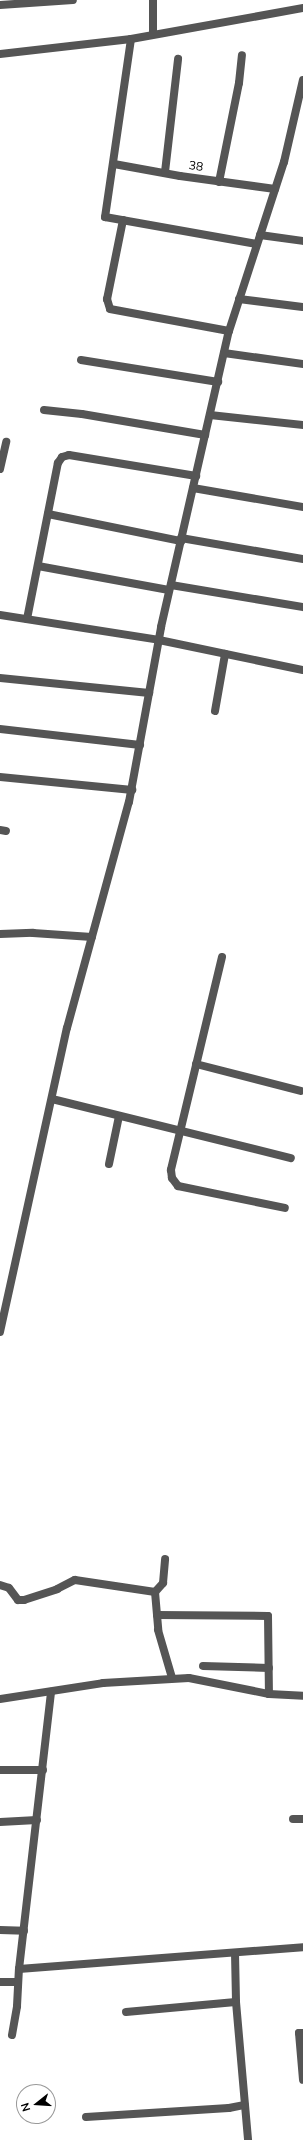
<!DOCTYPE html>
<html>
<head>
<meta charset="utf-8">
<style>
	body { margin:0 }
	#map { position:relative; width:303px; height:2140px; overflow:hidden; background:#fff; font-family:Mulish,sans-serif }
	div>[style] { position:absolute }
	.minor>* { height:8px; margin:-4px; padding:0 4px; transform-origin:4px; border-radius:4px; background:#555 }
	span { translate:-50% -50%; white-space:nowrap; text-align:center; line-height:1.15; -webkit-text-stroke:3px #fff; paint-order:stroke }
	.street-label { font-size:12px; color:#000 }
	.north { position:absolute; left:16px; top:2084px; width:40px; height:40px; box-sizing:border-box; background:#fff; border:1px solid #999; border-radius:50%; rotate:253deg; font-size:11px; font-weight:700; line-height:16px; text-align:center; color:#000 }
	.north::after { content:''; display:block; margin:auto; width:14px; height:18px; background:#000; clip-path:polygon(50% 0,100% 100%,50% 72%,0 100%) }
</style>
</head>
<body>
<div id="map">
	<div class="minor">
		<i style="left:0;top:5px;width:73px;rotate:-3.9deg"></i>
		<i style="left:153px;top:34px;width:34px;rotate:-90deg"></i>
		<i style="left:131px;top:39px;width:180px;rotate:98.3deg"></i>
		<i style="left:105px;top:217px;width:154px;rotate:10.1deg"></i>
		<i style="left:0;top:54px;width:132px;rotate:-6.5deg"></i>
		<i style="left:131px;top:39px;width:175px;rotate:-10.2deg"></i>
		<i style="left:114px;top:164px;width:67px;rotate:10.3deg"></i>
		<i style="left:180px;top:176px;width:96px;rotate:7.8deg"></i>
		<i style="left:165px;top:172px;width:114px;rotate:-83.4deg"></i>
		<i style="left:219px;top:182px;width:101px;rotate:-78.6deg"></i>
		<i style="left:239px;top:83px;width:28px;rotate:-84deg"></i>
		<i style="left:123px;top:220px;width:81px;rotate:101.4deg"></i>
		<i style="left:107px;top:299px;width:10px;rotate:73deg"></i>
		<i style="left:110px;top:309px;width:121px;rotate:10.5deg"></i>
		<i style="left:260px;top:235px;width:43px;rotate:7.9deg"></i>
		<i style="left:239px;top:299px;width:64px;rotate:7.1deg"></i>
		<i style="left:224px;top:353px;width:80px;rotate:7.9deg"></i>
		<i style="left:81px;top:360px;width:139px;rotate:9.1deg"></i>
		<i style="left:44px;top:410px;width:38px;rotate:6deg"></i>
		<i style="left:82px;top:414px;width:125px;rotate:9.7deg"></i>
		<i style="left:210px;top:415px;width:94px;rotate:6.1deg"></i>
		<i style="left:0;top:469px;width:28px;rotate:-77deg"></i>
		<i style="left:193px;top:488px;width:112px;rotate:9.8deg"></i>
		<i style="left:48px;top:514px;width:136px;rotate:11.5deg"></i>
		<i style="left:181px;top:538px;width:124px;rotate:9.8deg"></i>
		<i style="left:38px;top:566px;width:133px;rotate:10.4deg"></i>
		<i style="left:171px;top:585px;width:134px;rotate:9.5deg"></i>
		<i style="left:0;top:615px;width:161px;rotate:8.9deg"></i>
		<i style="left:159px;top:640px;width:147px;rotate:11.8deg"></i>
		<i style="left:27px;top:619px;width:159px;rotate:-78.8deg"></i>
		<i style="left:58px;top:463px;width:7px;rotate:-56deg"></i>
		<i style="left:62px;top:457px;width:7px;rotate:-16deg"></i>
		<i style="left:69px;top:455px;width:129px;rotate:9.4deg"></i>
		<i style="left:0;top:678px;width:150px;rotate:5.7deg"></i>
		<i style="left:215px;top:711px;width:58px;rotate:-80deg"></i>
		<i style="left:0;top:729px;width:141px;rotate:6.5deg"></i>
		<i style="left:0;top:777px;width:133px;rotate:5.6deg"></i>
		<i style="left:0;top:830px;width:6px;rotate:9deg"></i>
		<i style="left:0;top:934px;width:33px;rotate:-2deg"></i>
		<i style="left:33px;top:933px;width:59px;rotate:3.9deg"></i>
		<i style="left:222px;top:957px;width:219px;rotate:103.5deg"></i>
		<i style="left:171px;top:1170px;width:8px;rotate:83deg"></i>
		<i style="left:172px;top:1178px;width:10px;rotate:53deg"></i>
		<i style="left:178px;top:1186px;width:109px;rotate:11.6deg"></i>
		<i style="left:196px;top:1064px;width:108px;rotate:14.4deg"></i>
		<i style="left:52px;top:1099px;width:246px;rotate:13.9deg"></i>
		<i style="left:109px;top:1164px;width:49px;rotate:-78.2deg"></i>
		<i style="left:0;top:1332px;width:311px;rotate:-77.6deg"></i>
		<i style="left:67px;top:1028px;width:234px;rotate:-74.7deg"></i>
		<i style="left:129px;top:802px;width:178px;rotate:-79.6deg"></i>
		<i style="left:161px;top:627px;width:304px;rotate:-77.1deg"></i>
		<i style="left:229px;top:331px;width:178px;rotate:-72deg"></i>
		<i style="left:284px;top:162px;width:84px;rotate:-77deg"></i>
		<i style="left:0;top:1585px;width:9px;rotate:18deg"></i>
		<i style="left:9px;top:1588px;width:15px;rotate:53deg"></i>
		<i style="left:18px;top:1600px;width:6px"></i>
		<i style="left:24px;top:1600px;width:35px;rotate:-18deg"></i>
		<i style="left:57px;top:1589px;width:20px;rotate:-27deg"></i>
		<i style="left:75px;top:1580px;width:81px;rotate:8.5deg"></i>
		<i style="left:155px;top:1592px;width:38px;rotate:85deg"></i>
		<i style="left:158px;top:1630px;width:50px;rotate:73.7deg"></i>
		<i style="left:155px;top:1592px;width:12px;rotate:-48deg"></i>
		<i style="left:163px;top:1583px;width:24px;rotate:-85deg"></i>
		<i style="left:157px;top:1615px;width:111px;rotate:0.5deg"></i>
		<i style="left:268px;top:1616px;width:78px;rotate:89.3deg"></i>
		<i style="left:203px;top:1666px;width:66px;rotate:1.7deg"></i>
		<i style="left:0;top:1699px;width:104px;rotate:-8.8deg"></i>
		<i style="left:103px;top:1683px;width:86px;rotate:-3.3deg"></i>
		<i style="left:189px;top:1678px;width:82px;rotate:11.3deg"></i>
		<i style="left:269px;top:1694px;width:34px;rotate:3deg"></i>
		<i style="left:0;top:1770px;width:43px"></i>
		<i style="left:293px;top:1819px;width:10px"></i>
		<i style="left:0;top:1822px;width:37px;rotate:-3deg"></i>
		<i style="left:0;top:1930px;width:24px;rotate:2deg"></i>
		<i style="left:235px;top:1953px;width:49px;rotate:88.8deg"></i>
		<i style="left:236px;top:2002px;width:139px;rotate:85deg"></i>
		<i style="left:19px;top:1969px;width:285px;rotate:-4.4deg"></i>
		<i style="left:0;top:1982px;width:18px"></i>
		<i style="left:126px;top:2012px;width:110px;rotate:-5.2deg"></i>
		<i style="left:303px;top:2033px;width:4px;rotate:180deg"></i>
		<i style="left:299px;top:2033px;width:47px;rotate:85.1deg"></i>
		<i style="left:12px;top:2035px;width:29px;rotate:-80deg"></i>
		<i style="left:17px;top:2006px;width:37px;rotate:-87deg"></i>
		<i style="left:19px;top:1969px;width:279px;rotate:-83.4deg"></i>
		<i style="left:86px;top:2117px;width:143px;rotate:-3.6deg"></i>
		<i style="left:229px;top:2108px;width:16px;rotate:-11deg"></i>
	</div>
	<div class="street-label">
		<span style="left:196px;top:166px;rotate:8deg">38</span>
	</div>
	<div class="north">N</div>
</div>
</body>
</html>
